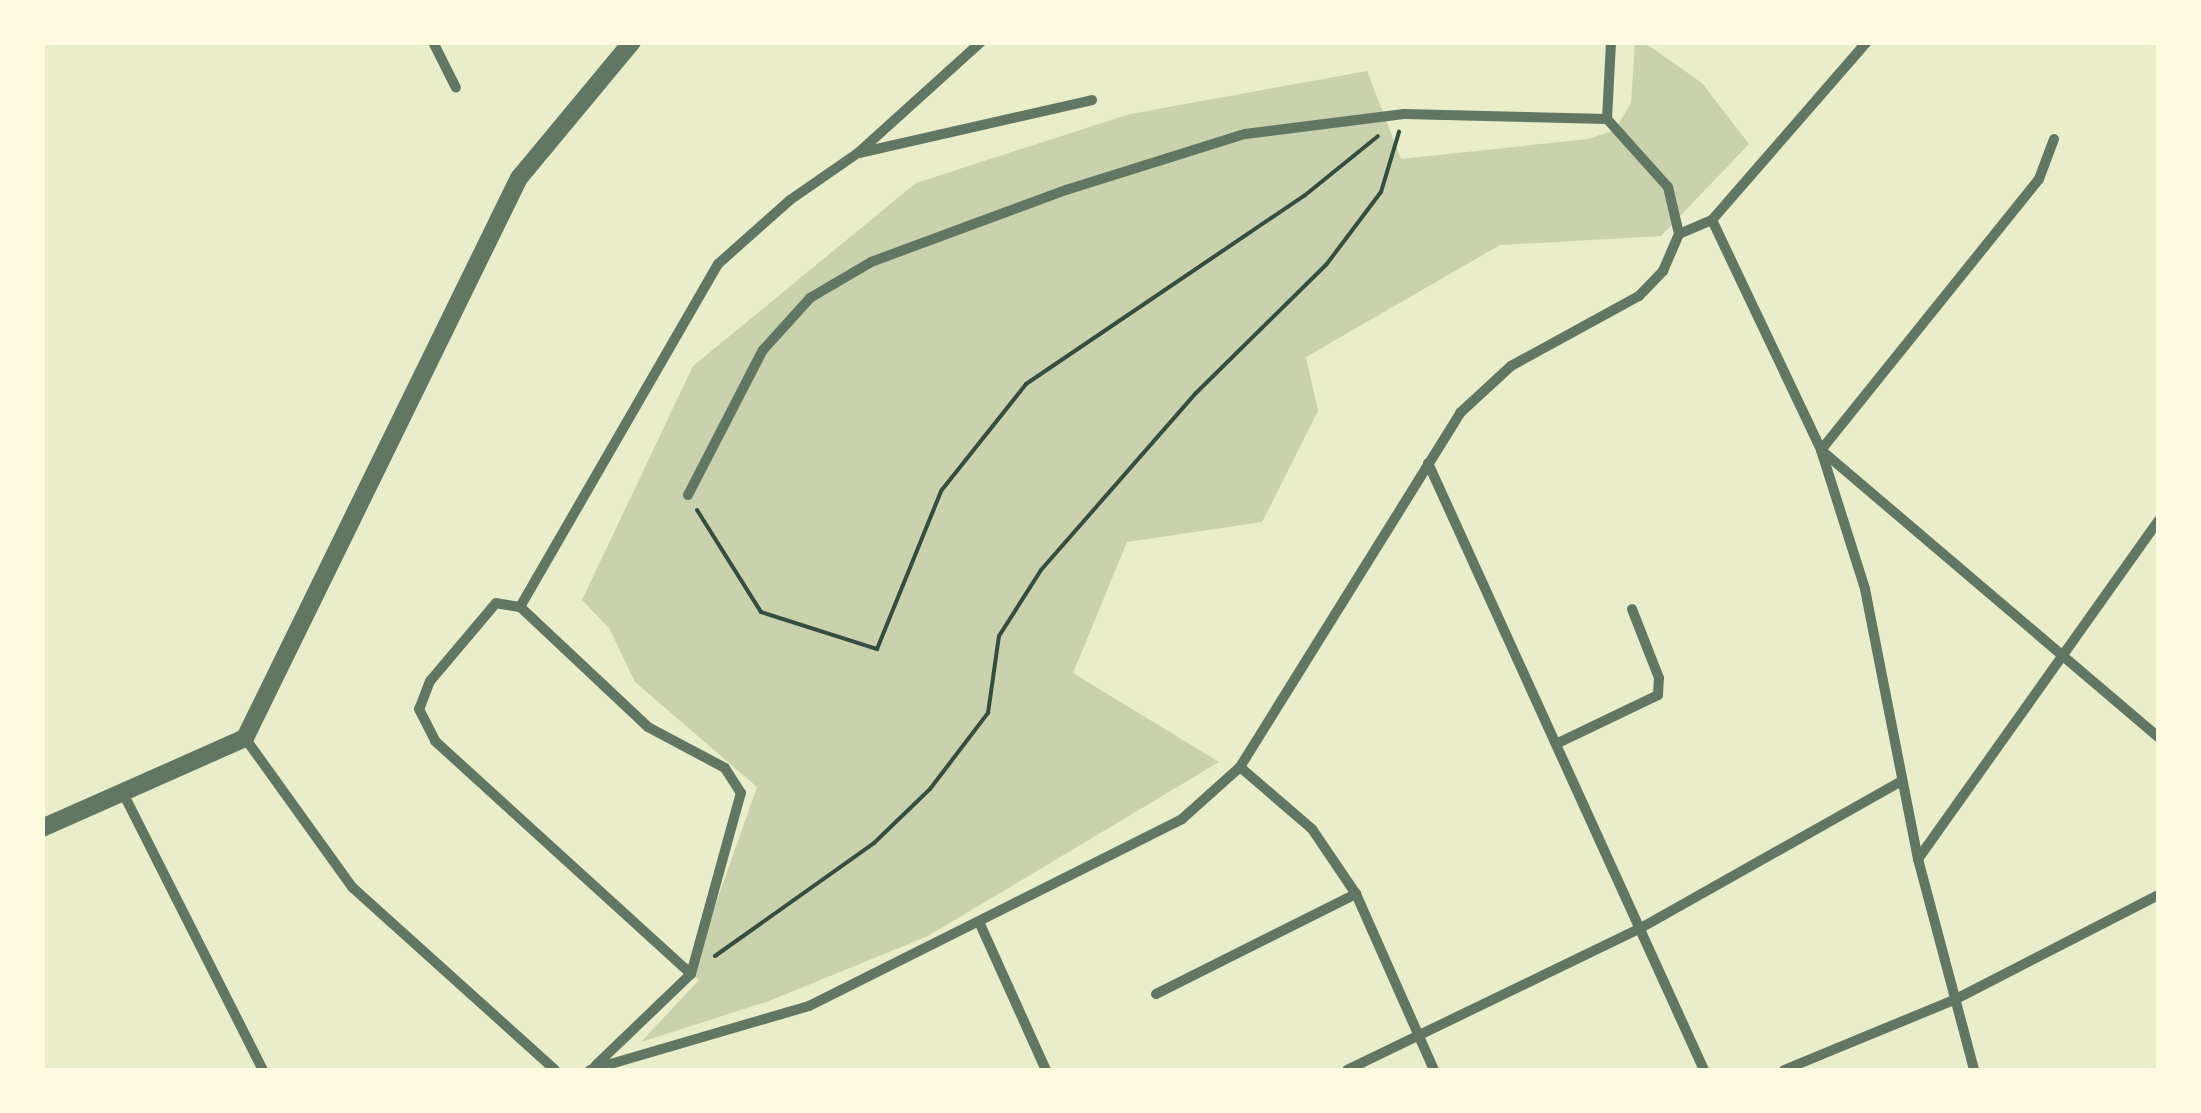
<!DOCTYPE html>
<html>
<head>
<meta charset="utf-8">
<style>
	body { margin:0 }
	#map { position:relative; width:2201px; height:1113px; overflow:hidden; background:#e9edc9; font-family:Ubuntu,sans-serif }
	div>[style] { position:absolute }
	.green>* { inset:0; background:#cad2ad }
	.path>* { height:4px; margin:-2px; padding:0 2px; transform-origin:2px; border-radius:2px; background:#344e41 }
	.minor>* { height:10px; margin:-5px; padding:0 5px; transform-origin:5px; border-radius:5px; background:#617663 }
	.tertiary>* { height:18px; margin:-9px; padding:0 9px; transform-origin:9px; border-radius:9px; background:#617663 }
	span { translate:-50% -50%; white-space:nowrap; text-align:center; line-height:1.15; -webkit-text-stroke:8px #fefae0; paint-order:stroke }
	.frame { position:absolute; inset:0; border:45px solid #fefae0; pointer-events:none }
</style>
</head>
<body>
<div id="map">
	<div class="green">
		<i style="clip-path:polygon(1635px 42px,1645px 43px,1702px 83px,1749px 144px,1661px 236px,1500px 245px,1306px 357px,1318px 411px,1262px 522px,1127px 542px,1073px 673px,1219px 762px,928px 936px,769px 1001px,641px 1042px,699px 980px,691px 974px,757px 787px,635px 682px,609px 628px,582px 600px,693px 366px,916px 183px,1130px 114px,1367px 71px,1401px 159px,1588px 139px,1615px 130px,1631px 103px)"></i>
	</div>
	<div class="path">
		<i style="left:697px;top:510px;width:120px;rotate:57.9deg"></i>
		<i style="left:761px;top:612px;width:122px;rotate:17.7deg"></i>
		<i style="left:877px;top:649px;width:170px;rotate:-67.9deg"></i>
		<i style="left:941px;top:491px;width:137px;rotate:-51.5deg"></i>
		<i style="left:1026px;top:384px;width:336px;rotate:-34.1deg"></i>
		<i style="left:1304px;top:196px;width:95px;rotate:-39deg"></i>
		<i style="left:715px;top:956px;width:195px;rotate:-35.4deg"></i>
		<i style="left:874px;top:843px;width:78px;rotate:-44deg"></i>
		<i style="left:930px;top:789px;width:96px;rotate:-52.7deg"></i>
		<i style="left:988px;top:713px;width:78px;rotate:-81.9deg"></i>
		<i style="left:999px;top:636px;width:78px;rotate:-57.5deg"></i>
		<i style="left:1041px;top:570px;width:235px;rotate:-48.8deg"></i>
		<i style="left:1196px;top:393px;width:182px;rotate:-44.6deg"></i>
		<i style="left:1326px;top:265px;width:91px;rotate:-53deg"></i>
		<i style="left:1381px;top:192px;width:63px;rotate:-73.3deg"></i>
	</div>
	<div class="minor">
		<i style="left:433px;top:42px;width:51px;rotate:63.4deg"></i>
		<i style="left:1607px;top:119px;width:91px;rotate:48.1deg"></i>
		<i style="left:1668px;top:187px;width:48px;rotate:76.8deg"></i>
		<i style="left:1607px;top:119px;width:77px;rotate:-87deg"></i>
		<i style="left:2054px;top:139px;width:43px;rotate:110.6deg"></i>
		<i style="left:2039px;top:179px;width:348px;rotate:128.8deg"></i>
		<i style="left:1821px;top:450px;width:443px;rotate:40.4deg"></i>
		<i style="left:859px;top:153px;width:239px;rotate:-12.8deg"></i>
		<i style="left:1712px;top:220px;width:255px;rotate:64.6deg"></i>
		<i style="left:1821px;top:450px;width:146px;rotate:72.4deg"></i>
		<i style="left:1865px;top:589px;width:275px;rotate:78.9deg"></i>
		<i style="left:1918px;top:859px;width:218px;rotate:75.1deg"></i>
		<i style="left:1712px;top:220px;width:236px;rotate:-49deg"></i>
		<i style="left:1428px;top:463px;width:667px;rotate:65.55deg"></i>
		<i style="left:688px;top:495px;width:163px;rotate:-62.7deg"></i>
		<i style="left:763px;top:350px;width:70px;rotate:-47.9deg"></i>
		<i style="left:810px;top:298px;width:71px;rotate:-30.5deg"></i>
		<i style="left:871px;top:262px;width:208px;rotate:-20.3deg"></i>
		<i style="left:1066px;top:190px;width:188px;rotate:-17.4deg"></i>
		<i style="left:1245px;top:134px;width:160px;rotate:-7.2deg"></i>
		<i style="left:1404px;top:114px;width:203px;rotate:1.4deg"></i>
		<i style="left:520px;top:607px;width:396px;rotate:-60deg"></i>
		<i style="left:718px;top:264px;width:96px;rotate:-41.6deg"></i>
		<i style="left:790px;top:200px;width:83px;rotate:-34.7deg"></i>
		<i style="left:858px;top:153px;width:166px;rotate:-42.1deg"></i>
		<i style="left:245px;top:738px;width:183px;rotate:54.3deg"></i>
		<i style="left:352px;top:887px;width:273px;rotate:42deg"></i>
		<i style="left:1558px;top:743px;width:111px;rotate:-25.6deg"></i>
		<i style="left:1658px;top:695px;width:17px;rotate:-87deg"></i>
		<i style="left:1659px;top:678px;width:74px;rotate:-111.4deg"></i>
		<i style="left:1240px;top:767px;width:95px;rotate:40.7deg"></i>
		<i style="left:1312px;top:829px;width:78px;rotate:55.9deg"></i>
		<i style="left:1356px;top:894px;width:193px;rotate:66.1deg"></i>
		<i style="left:123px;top:793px;width:310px;rotate:63.2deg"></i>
		<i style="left:1918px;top:859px;width:415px;rotate:-54.6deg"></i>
		<i style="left:980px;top:924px;width:160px;rotate:65.7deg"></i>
		<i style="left:1156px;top:994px;width:224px;rotate:-26.6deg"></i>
		<i style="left:595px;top:1066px;width:133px;rotate:-43.8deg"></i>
		<i style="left:691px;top:974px;width:188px;rotate:-74.6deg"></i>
		<i style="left:741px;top:793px;width:30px;rotate:-123deg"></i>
		<i style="left:725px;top:768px;width:87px;rotate:-152deg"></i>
		<i style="left:648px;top:727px;width:175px;rotate:-136.8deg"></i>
		<i style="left:520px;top:607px;width:24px;rotate:-171deg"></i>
		<i style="left:496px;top:603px;width:102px;rotate:130.2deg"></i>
		<i style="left:430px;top:681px;width:30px;rotate:111deg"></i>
		<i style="left:419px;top:709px;width:36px;rotate:63deg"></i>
		<i style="left:435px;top:741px;width:346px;rotate:42.3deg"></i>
		<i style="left:590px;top:1070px;width:228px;rotate:-16.3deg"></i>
		<i style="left:809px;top:1006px;width:417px;rotate:-26.6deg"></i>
		<i style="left:1182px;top:819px;width:78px;rotate:-41.9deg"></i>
		<i style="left:1240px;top:767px;width:417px;rotate:-58.1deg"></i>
		<i style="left:1460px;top:413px;width:69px;rotate:-42.7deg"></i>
		<i style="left:1511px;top:366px;width:146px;rotate:-28.7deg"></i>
		<i style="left:1639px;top:296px;width:35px;rotate:-46deg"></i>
		<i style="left:1663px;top:271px;width:40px;rotate:-66.6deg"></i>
		<i style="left:1679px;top:234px;width:36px;rotate:-23deg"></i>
		<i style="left:1347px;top:1070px;width:324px;rotate:-25.8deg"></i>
		<i style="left:1639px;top:929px;width:302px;rotate:-29.4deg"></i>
		<i style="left:1784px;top:1070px;width:186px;rotate:-22.4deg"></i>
		<i style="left:1956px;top:999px;width:227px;rotate:-27.2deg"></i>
	</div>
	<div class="tertiary">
		<i style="left:42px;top:828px;width:222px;rotate:-23.9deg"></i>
		<i style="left:245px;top:738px;width:623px;rotate:-63.93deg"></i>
		<i style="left:519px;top:178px;width:177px;rotate:-50.3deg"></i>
	</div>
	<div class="frame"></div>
</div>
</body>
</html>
